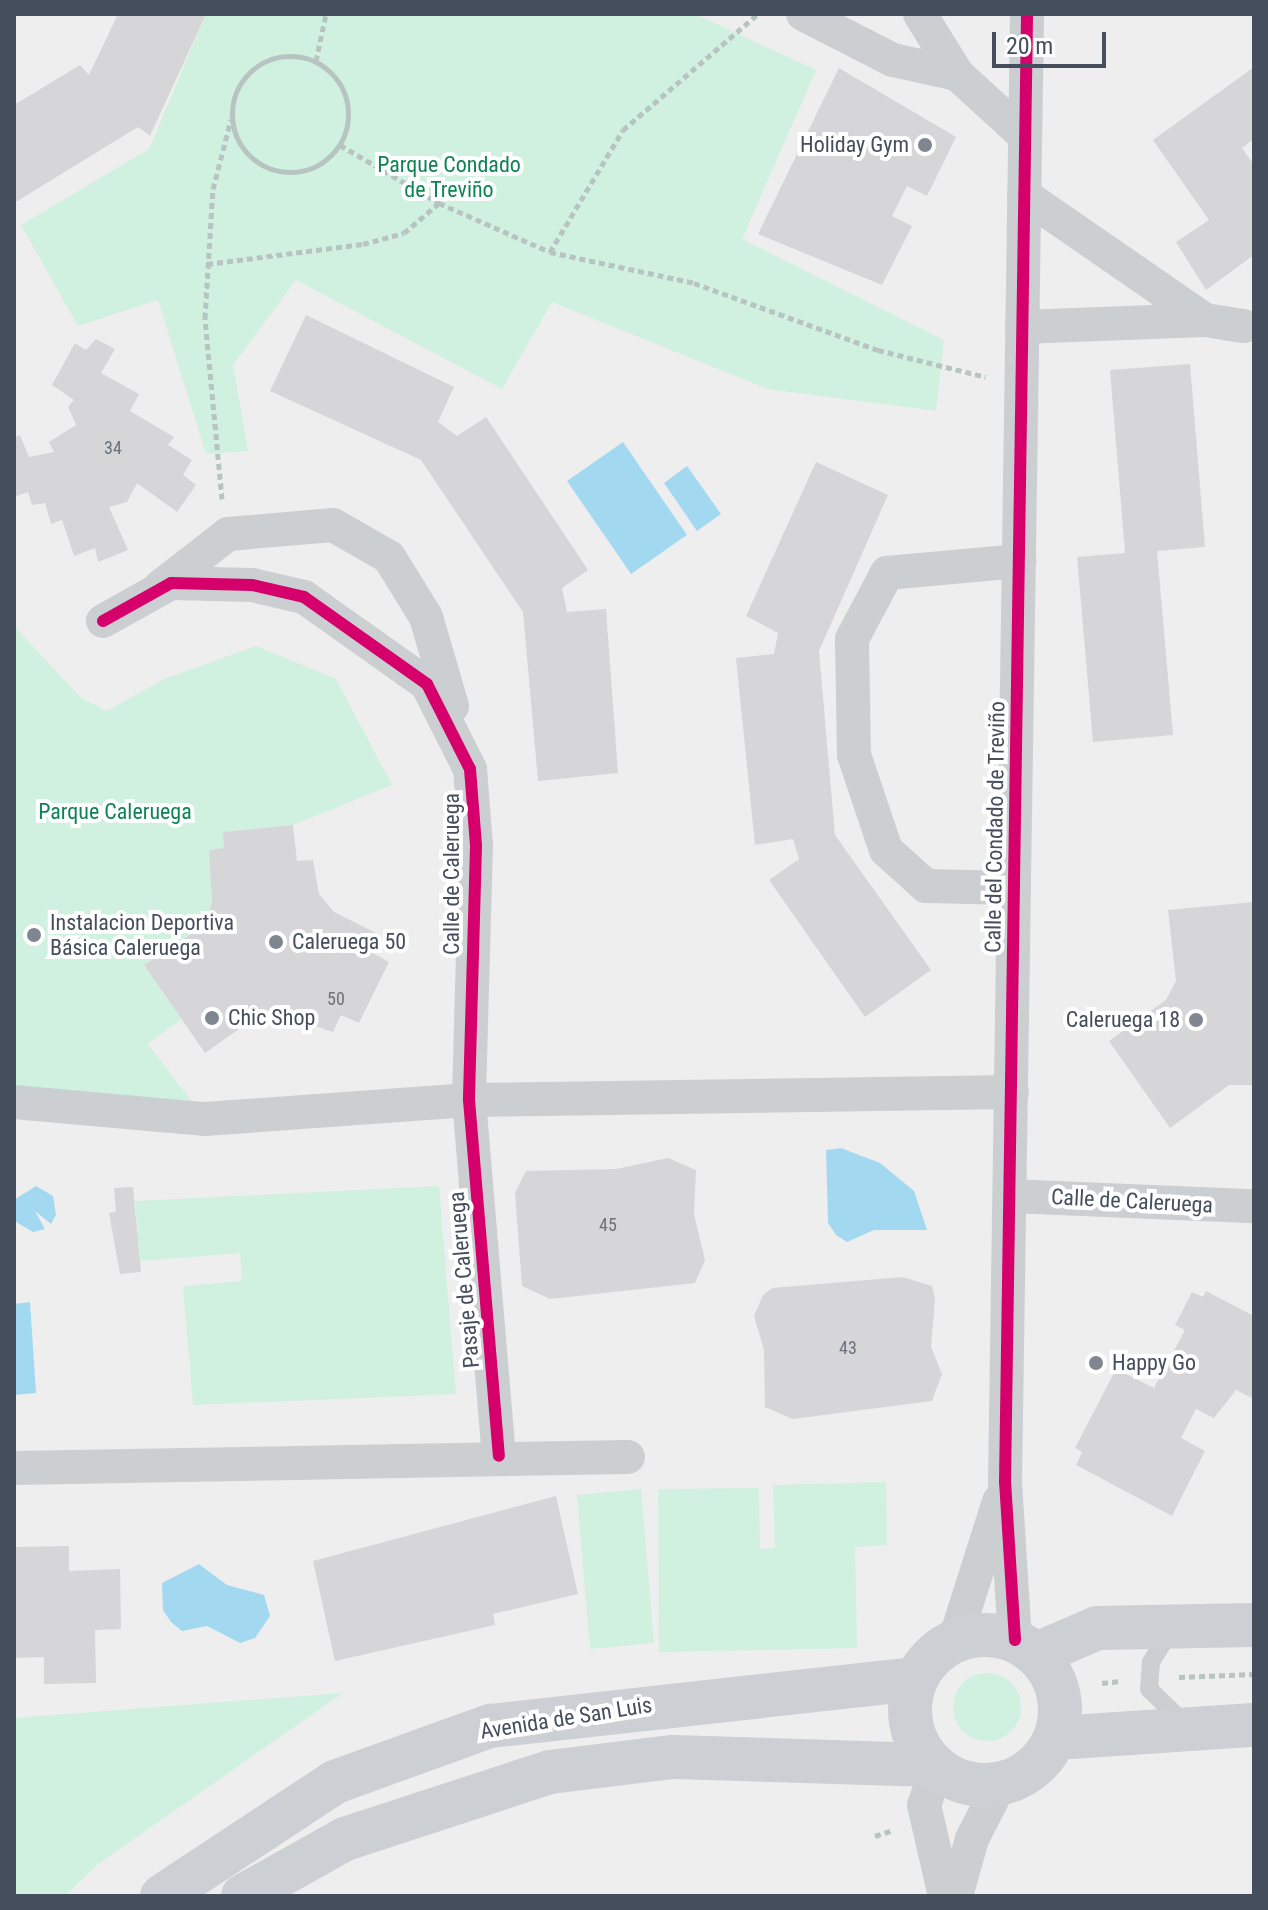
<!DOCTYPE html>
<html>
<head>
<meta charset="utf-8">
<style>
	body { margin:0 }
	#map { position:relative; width:1268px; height:1910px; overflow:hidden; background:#efeeee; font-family:"Roboto Condensed",sans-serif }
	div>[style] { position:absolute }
	.green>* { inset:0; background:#d0f0e0 }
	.round { border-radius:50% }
	.water>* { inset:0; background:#a2d9f1 }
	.building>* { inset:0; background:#d6d6d9 }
	.path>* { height:5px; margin-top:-2.5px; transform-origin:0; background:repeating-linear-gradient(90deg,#b7c4c2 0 6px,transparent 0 10px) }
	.path>.ring { margin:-2.5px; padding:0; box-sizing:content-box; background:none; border:5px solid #b7c4c2; border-radius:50% }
	.lane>* { height:18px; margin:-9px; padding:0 9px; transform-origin:9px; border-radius:9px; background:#cccfd2 }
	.street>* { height:34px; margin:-17px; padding:0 17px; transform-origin:17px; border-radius:17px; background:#cccfd2 }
	.secondary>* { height:44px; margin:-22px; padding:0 22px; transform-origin:22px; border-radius:22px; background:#cccfd4 }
	.secondary>.ring { margin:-22px; padding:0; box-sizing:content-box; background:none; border:44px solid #cccfd4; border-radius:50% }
	.cycleway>* { height:12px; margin:-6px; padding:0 6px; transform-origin:6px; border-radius:6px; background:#d6006c }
	.dots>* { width:22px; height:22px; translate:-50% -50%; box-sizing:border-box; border:4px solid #fff; border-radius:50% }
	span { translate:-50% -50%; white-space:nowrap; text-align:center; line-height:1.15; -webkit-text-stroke:8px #fff; paint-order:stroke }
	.number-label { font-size:18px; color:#6a727c }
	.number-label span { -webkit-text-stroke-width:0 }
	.poi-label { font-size:22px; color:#444e5c }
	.right { translate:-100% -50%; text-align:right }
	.left { translate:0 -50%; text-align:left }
	.park-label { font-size:22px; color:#0f8354 }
	.street-label { font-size:22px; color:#444e5c }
	.frame { position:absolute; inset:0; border:16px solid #444e5c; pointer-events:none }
	.scale { position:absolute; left:992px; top:32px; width:114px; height:36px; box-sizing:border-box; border:4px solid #444e5c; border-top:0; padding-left:10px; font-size:24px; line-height:28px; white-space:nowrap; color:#444e5c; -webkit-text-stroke:6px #fff; paint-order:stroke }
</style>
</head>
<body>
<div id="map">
	<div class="green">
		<i style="clip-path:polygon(206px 14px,695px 14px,816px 70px,742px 239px,944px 340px,936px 411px,768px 389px,552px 302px,502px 389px,296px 280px,233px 365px,248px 451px,206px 454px,158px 300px,78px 326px,21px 225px,149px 149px)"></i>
		<i style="clip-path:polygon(14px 626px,81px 698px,107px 711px,164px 679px,256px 646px,336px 679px,392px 785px,293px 825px,224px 832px,224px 848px,209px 850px,212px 902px,205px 925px,144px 965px,181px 1019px,148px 1044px,205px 1119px,14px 1102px)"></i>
		<i style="clip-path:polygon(439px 1186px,456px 1394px,193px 1405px,183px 1286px,242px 1281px,240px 1253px,140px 1261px,135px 1201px)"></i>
		<i style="clip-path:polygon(886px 1482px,887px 1545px,855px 1547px,857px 1648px,659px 1652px,658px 1489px,759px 1488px,760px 1549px,775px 1548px,773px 1485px)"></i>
		<i style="clip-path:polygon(641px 1489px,654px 1643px,590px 1649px,577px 1495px)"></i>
		<i class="round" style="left:953px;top:1673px;width:68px;height:68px"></i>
		<i style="clip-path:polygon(343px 1693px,98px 1864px,65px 1896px,14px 1896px,14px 1718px)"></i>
	</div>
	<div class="water">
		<i style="clip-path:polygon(623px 442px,687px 535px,631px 574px,567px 481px)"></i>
		<i style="clip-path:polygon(687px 466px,721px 514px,697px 531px,664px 483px)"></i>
		<i style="clip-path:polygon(841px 1148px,880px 1163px,914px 1191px,927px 1230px,874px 1230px,847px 1242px,836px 1235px,828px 1223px,826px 1150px)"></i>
		<i style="clip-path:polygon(36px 1186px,53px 1196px,56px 1215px,51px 1224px,35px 1211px,45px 1229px,33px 1232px,16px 1222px,14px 1200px)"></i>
		<i style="clip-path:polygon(30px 1302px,36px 1393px,14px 1395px,14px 1304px)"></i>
		<i style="clip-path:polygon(199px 1564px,227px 1585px,264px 1595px,270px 1616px,255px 1638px,240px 1643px,207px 1626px,182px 1631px,171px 1622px,163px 1610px,162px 1583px)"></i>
	</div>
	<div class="building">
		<i style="clip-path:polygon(118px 14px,206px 14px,150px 136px,138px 127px,14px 203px,14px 105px,80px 65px,89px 75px)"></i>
		<i style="clip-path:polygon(1254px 67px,1254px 139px,1242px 148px,1254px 165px,1254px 255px,1206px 290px,1176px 242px,1209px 220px,1153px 140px)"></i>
		<i style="clip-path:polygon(839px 68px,956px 137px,927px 196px,907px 186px,892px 216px,912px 226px,882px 285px,758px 234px)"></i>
		<i style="clip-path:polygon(306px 315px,454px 387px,438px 422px,457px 436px,486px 417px,588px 570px,562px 588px,567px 612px,606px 609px,618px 773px,538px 781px,523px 612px,421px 460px,270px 391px)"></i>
		<i style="clip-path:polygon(96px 339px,115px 349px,101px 373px,139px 394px,130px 411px,174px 437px,168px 445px,192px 460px,183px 475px,196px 485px,177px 512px,137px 483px,127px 502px,109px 507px,128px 550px,98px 562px,95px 548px,74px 556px,62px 520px,51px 524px,45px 503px,32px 505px,28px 492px,14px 497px,14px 437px,20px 435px,29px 457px,54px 452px,49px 442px,76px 425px,68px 407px,74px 400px,52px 385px,75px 343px,86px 350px)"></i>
		<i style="clip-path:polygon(1190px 364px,1205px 547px,1157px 551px,1173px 735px,1093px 742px,1077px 557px,1125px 553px,1110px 370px)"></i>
		<i style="clip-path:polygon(816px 462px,888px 495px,819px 651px,835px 835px,931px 970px,865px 1017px,769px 880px,799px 859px,793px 839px,755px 845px,736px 658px,774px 654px,778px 633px,746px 616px)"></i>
		<i style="clip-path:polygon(293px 825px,297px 861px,313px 860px,319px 894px,334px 912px,378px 934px,369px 951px,389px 962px,359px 1023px,341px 1015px,333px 1032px,266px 1010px,205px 1053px,144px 965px,205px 925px,212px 902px,209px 850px,224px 848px,223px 832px)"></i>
		<i style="clip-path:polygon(1254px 902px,1254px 1085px,1229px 1085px,1170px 1128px,1109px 1041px,1166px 1000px,1176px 981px,1168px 910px)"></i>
		<i style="clip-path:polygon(668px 1158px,696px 1170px,694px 1214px,705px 1260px,695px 1283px,550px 1299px,522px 1286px,515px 1193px,526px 1171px,616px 1169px)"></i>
		<i style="clip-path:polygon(133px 1187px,141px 1272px,120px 1274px,109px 1213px,116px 1212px,114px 1188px)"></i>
		<i style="clip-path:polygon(903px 1277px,932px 1286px,935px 1299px,931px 1347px,942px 1374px,932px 1401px,793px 1419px,765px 1407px,764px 1350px,754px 1316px,763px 1295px,772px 1288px)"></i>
		<i style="clip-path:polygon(1206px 1291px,1254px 1316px,1254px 1399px,1236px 1390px,1214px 1418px,1196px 1409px,1181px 1438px,1205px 1451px,1172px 1516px,1076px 1465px,1082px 1452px,1075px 1448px,1116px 1369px,1154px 1388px,1185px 1330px,1175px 1325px,1192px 1292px,1203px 1297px)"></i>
		<i style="clip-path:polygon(556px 1496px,578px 1594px,493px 1614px,495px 1625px,335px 1661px,313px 1561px)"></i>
		<i style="clip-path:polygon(69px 1546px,69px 1571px,120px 1569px,121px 1629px,95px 1630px,96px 1683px,44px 1684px,44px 1657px,14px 1658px,14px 1547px)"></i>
	</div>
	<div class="path">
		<i class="ring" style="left:232px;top:56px;width:111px;height:111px"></i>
		<i style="left:316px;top:61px;width:48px;rotate:-78deg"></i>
		<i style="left:340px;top:145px;width:115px;rotate:30.4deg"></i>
		<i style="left:439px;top:203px;width:121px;rotate:23.8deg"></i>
		<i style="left:550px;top:252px;width:147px;rotate:12.1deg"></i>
		<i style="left:694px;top:283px;width:196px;rotate:20deg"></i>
		<i style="left:878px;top:350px;width:111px;rotate:14deg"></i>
		<i style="left:550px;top:252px;width:142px;rotate:-59.1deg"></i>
		<i style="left:623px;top:130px;width:178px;rotate:-40.7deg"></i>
		<i style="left:207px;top:264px;width:157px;rotate:-7.3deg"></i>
		<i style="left:363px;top:244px;width:42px;rotate:-15deg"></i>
		<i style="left:404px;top:233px;width:46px;rotate:-40.6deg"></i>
		<i style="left:222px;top:499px;width:182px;rotate:-95.4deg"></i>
		<i style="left:205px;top:318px;width:129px;rotate:-86.5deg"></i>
		<i style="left:213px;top:189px;width:72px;rotate:-75.6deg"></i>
		<i style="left:1179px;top:1677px;width:75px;rotate:-2.3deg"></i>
		<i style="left:1102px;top:1683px;width:19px;rotate:-6deg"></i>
		<i style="left:875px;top:1836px;width:19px;rotate:-18deg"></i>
	</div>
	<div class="lane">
		<i style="left:1171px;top:1630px;width:38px;rotate:122deg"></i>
		<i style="left:1151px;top:1662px;width:27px;rotate:94deg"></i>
		<i style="left:1149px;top:1689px;width:49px;rotate:44.2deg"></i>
	</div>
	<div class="street">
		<i style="left:803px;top:14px;width:101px;rotate:27.1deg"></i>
		<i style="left:893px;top:60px;width:66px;rotate:12.3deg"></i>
		<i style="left:957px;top:74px;width:92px;rotate:42.4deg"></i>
		<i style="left:920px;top:14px;width:70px;rotate:58.3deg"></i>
		<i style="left:1024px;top:195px;width:220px;rotate:34.6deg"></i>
		<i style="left:1205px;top:320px;width:39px;rotate:9deg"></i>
		<i style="left:1022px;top:327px;width:183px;rotate:-2.2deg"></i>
		<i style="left:160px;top:587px;width:86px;rotate:-37.9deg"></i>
		<i style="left:228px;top:534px;width:105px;rotate:-4.9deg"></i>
		<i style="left:333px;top:525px;width:64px;rotate:29.7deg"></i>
		<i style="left:389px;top:557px;width:70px;rotate:58.3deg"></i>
		<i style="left:426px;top:617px;width:93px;rotate:73.7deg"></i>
		<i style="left:103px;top:621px;width:78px;rotate:-29.2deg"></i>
		<i style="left:171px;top:583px;width:81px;rotate:1.4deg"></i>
		<i style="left:252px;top:585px;width:53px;rotate:13deg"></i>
		<i style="left:304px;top:597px;width:151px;rotate:35.3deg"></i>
		<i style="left:427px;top:684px;width:95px;rotate:63.2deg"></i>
		<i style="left:470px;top:769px;width:77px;rotate:85.5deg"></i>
		<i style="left:476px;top:846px;width:254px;rotate:91.6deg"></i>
		<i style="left:469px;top:1100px;width:357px;rotate:85.2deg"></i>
		<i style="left:1014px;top:888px;width:88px;rotate:-178.7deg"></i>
		<i style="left:926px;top:886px;width:54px;rotate:-138deg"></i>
		<i style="left:886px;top:850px;width:100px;rotate:-108.6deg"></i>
		<i style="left:854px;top:755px;width:116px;rotate:-91deg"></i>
		<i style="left:852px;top:639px;width:75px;rotate:-62.1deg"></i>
		<i style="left:887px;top:573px;width:133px;rotate:-5.2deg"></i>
		<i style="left:14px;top:1102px;width:192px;rotate:5.1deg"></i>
		<i style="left:205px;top:1119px;width:265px;rotate:-4.1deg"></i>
		<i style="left:469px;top:1100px;width:543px;rotate:-0.84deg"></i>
		<i style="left:1011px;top:1196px;width:243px;rotate:2.4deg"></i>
		<i style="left:14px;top:1468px;width:614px;rotate:-1.03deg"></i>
		<i style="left:955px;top:1640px;width:146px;rotate:-72.4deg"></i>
		<i style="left:1015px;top:1640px;width:158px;rotate:-93.6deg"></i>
		<i style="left:1005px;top:1482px;width:1468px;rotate:-89.14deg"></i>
		<i style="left:936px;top:1769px;width:38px;rotate:108deg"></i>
		<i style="left:924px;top:1805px;width:93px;rotate:77deg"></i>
		<i style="left:956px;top:1896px;width:59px;rotate:-74.3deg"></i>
		<i style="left:972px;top:1839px;width:62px;rotate:-63deg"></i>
	</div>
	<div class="secondary">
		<i class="ring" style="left:910px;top:1635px;width:106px;height:106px"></i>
		<i style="left:1037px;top:1654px;width:65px;rotate:-23.4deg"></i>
		<i style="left:1097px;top:1628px;width:157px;rotate:-1.1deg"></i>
		<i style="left:1056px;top:1738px;width:198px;rotate:-3.8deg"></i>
		<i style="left:162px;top:1896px;width:207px;rotate:-33.4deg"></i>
		<i style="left:335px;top:1782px;width:165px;rotate:-19.9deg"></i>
		<i style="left:490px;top:1726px;width:429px;rotate:-6.3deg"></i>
		<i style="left:243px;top:1896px;width:117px;rotate:-29.2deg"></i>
		<i style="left:345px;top:1839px;width:216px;rotate:-18.1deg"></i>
		<i style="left:550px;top:1772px;width:124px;rotate:-7deg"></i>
		<i style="left:673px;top:1757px;width:259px;rotate:1.8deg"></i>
	</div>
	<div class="cycleway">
		<i style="left:103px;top:621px;width:78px;rotate:-29.2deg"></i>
		<i style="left:171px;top:583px;width:81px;rotate:1.4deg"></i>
		<i style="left:252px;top:585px;width:53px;rotate:13deg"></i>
		<i style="left:304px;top:597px;width:151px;rotate:35.3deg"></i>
		<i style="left:427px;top:684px;width:95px;rotate:63.2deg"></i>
		<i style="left:470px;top:769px;width:77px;rotate:85.5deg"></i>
		<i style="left:476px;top:846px;width:254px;rotate:91.6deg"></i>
		<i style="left:469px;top:1100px;width:357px;rotate:85.2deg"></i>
		<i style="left:1015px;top:1640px;width:158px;rotate:-93.6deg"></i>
		<i style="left:1005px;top:1482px;width:1468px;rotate:-89.14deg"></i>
	</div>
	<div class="dots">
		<i style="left:925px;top:145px;background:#80868f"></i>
		<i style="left:34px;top:935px;background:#80868f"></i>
		<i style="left:276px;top:942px;background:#80868f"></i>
		<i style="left:212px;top:1018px;background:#80868f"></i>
		<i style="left:1196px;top:1020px;background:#80868f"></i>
		<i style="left:1096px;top:1363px;background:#80868f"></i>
	</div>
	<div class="number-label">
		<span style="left:113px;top:448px">34</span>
		<span style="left:336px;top:999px">50</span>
		<span style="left:608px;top:1225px">45</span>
		<span style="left:848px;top:1348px">43</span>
	</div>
	<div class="poi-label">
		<span class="right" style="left:909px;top:145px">Holiday Gym</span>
		<span class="left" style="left:50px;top:935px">Instalacion Deportiva<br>Básica Caleruega</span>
		<span class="left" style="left:292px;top:942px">Caleruega 50</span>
		<span class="left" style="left:228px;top:1018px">Chic Shop</span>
		<span class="right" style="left:1180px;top:1020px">Caleruega 18</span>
		<span class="left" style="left:1112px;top:1363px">Happy Go</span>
	</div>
	<div class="park-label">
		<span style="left:449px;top:177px">Parque Condado<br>de Treviño</span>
		<span style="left:115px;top:812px">Parque Caleruega</span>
	</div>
	<div class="street-label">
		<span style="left:995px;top:827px;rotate:-89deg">Calle del Condado de Treviño</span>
		<span style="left:452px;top:874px;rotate:-90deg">Calle de Caleruega</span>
		<span style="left:1132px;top:1201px;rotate:3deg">Calle de Caleruega</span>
		<span style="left:464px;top:1280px;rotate:-95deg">Pasaje de Caleruega</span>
		<span style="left:566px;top:1718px;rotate:-9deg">Avenida de San Luis</span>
	</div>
	<div class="frame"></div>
	<div class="scale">20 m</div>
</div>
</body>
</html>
